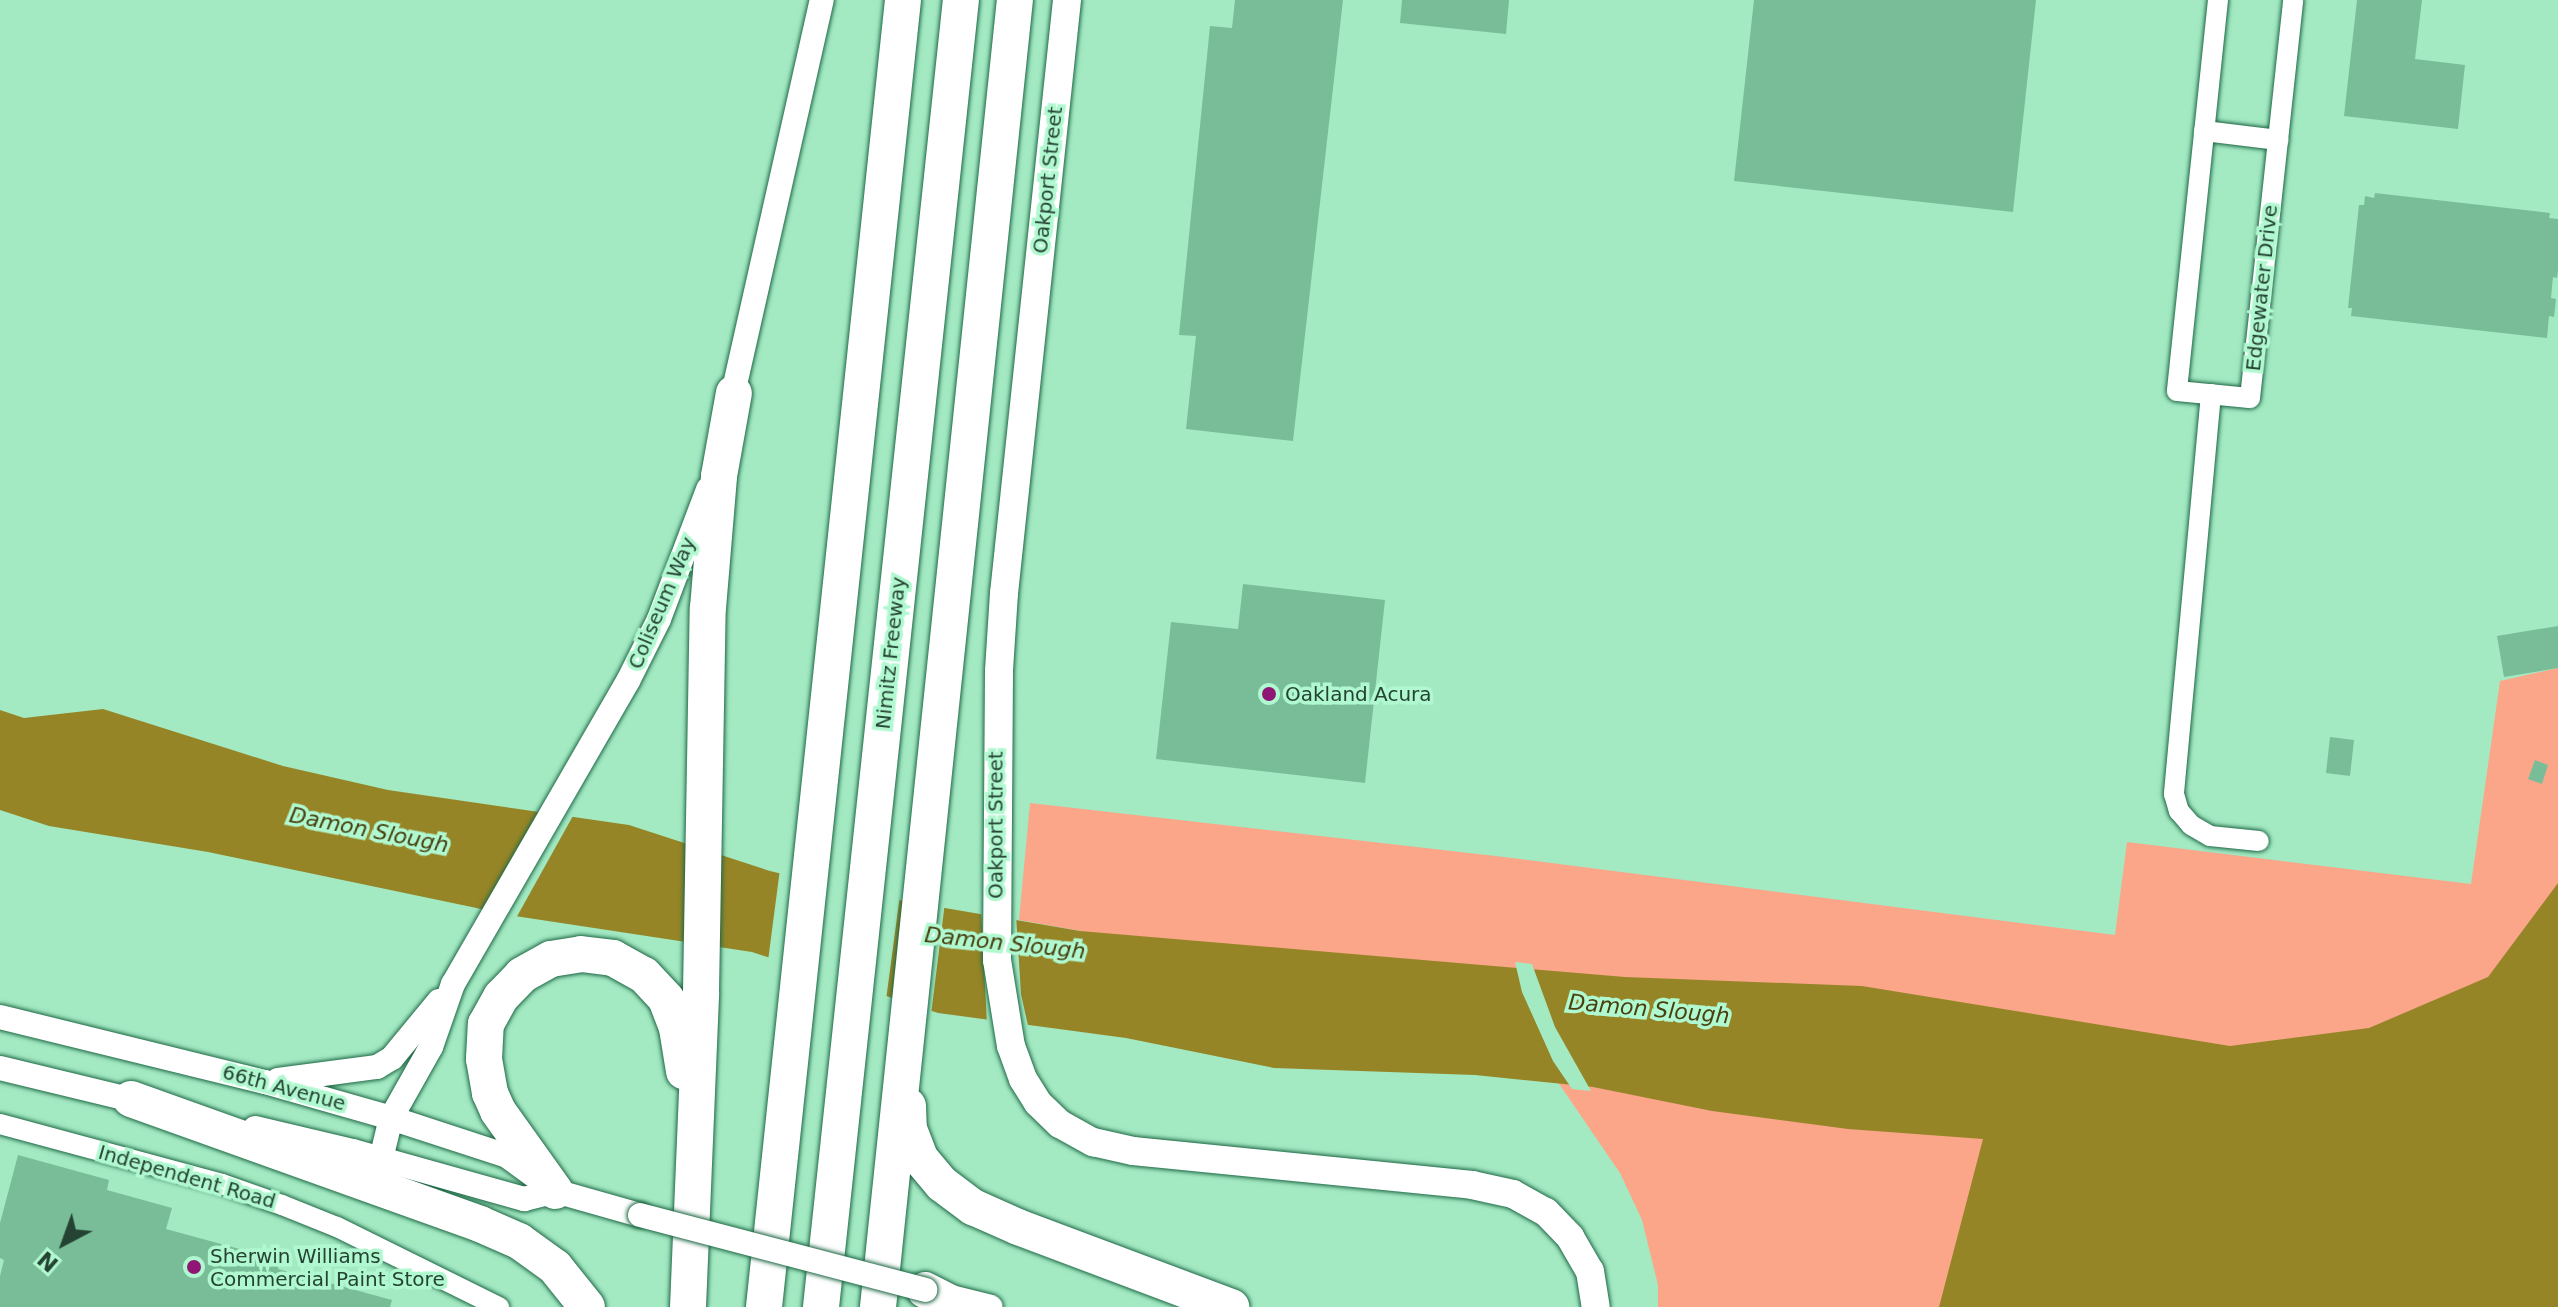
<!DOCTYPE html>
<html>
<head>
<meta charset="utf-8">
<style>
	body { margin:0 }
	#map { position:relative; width:2558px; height:1307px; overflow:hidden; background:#a3eac3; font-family:"DejaVu Sans",sans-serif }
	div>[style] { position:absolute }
	.green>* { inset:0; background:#fba689 }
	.water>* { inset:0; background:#958527 }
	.pier>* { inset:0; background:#a3eac3 }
	.building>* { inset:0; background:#78bd98 }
	.roads { filter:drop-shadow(0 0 2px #1f6846) drop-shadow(0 0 2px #1f6846) }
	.minor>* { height:20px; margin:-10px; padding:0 10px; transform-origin:10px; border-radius:10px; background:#fff }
	.tertiary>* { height:24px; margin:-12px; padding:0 12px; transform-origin:12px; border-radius:12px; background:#fff }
	.secondary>* { height:28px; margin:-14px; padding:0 14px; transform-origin:14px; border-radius:14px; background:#fff }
	.motorway>* { height:36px; margin:-18px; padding:0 18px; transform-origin:18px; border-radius:18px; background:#fff }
	.bridges { filter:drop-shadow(0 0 2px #1f6846) drop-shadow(0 0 2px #1f6846) }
	.tertiary-bridge>* { height:24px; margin:-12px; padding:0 12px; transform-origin:12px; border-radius:12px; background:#fff }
	.dots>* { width:22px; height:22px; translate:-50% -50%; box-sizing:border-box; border:4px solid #b0f8d0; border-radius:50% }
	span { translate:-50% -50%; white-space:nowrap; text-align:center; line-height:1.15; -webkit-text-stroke:7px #b0f8d0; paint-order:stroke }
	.street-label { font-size:20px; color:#254333 }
	.poi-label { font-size:20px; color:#254333 }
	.left { translate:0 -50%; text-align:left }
	.water-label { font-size:22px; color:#49400e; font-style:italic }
	.north { position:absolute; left:24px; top:1203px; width:80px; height:80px; -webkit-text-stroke:6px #b0f8d0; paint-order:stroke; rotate:221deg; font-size:22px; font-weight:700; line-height:32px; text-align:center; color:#254333 }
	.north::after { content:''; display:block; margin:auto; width:28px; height:36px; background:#254333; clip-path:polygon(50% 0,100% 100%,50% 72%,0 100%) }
</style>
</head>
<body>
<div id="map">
	<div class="green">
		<i style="clip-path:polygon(2558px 668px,2558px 1307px,1658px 1307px,1658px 1285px,1642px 1220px,1620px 1173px,1540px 1056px,1080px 931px,1019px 920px,1030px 803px,1504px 857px,2115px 935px,2127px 842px,2471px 884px,2500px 681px)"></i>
	</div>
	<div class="water">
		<i style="clip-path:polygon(103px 709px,283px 766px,388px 790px,629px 825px,770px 871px,869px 895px,1080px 931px,1625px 977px,1862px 986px,2230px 1046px,2369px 1028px,2488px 977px,2558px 883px,2558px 1307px,1939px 1307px,1983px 1139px,1848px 1129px,1712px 1111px,1593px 1087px,1475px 1075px,1274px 1068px,1126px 1038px,938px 1013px,752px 952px,515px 916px,208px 852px,49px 826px,0 810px,0 710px,24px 718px)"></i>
	</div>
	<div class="pier">
		<i style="clip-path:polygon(540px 810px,574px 814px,515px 920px,481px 912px)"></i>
		<i style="clip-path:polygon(780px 869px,900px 895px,886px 1000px,768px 961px)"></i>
		<i style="clip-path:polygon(911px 897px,945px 902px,931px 1015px,899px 1004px)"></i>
		<i style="clip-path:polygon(981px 908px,1016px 915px,1021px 994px,1029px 1030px,987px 1024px)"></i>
		<i style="clip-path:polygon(1515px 962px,1532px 964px,1555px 1027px,1591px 1091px,1572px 1089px,1553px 1061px,1522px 992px)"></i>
	</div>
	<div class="building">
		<i style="clip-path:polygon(1235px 0,1343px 0,1293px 441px,1186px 429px,1196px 336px,1179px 335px,1210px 26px,1232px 28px)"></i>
		<i style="clip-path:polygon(1402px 0,1509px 0,1506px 34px,1400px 23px)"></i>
		<i style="clip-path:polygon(1754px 0,2036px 0,2013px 212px,1734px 181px)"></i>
		<i style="clip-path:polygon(2357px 0,2422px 0,2415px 59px,2465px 65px,2458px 129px,2344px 116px)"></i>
		<i style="clip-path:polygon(2375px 193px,2550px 213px,2549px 218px,2558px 219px,2558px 270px,2557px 278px,2553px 277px,2551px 298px,2556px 299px,2554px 317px,2549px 316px,2547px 338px,2351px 316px,2352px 308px,2348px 308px,2359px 205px,2364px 205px,2365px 196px,2374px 198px)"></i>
		<i style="clip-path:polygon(1243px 584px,1385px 600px,1365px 783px,1156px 759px,1171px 622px,1238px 629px)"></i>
		<i style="clip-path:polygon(2558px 626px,2558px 668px,2504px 677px,2497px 636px)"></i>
		<i style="clip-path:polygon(2330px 737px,2354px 740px,2350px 776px,2326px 773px)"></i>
		<i style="clip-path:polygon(2535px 760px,2548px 765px,2542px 784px,2528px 779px)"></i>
		<i style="clip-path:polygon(18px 1155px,109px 1180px,107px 1190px,172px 1208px,166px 1229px,280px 1260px,278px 1269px,392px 1300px,390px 1307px,0 1307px,0 1276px,4px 1260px,0 1258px,0 1223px)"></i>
	</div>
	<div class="roads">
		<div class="minor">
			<i style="left:2218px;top:0;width:393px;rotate:96deg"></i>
			<i style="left:2177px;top:391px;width:73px;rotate:5.5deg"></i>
			<i style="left:2250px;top:398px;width:400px;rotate:-83.8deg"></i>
			<i style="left:2204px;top:131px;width:75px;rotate:6.9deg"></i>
			<i style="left:2211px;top:394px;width:402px;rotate:95.3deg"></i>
			<i style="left:2174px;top:794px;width:18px;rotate:74deg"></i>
			<i style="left:2179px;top:811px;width:18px;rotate:49deg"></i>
			<i style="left:2191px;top:825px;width:22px;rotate:30deg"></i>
			<i style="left:2210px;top:836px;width:49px;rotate:5.8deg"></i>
			<i style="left:0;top:1124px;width:230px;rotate:15.1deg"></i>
			<i style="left:222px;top:1184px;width:64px;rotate:19.3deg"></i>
			<i style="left:282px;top:1205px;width:59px;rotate:21.8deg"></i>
			<i style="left:337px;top:1227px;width:181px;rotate:26.3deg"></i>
		</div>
		<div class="tertiary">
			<i style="left:730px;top:407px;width:417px;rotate:-77.3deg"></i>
			<i style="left:0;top:1017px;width:273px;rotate:13.8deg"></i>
			<i style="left:265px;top:1082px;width:131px;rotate:15.9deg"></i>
			<i style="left:391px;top:1118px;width:122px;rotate:18.1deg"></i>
			<i style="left:507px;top:1156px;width:59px;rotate:36.1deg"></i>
			<i style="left:555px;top:1191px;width:88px;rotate:15.8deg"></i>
			<i style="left:0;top:1068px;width:149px;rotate:13.6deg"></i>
			<i style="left:278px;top:1080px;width:100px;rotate:-7.5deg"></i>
			<i style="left:377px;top:1067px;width:17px;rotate:-31deg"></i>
			<i style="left:392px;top:1058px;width:74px;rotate:-50.5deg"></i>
			<i style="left:255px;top:1128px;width:101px;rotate:13.2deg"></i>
			<i style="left:353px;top:1151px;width:178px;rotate:15.7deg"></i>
			<i style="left:524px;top:1199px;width:32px;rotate:-14deg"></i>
			<i style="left:381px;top:1159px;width:42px;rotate:-76.3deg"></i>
			<i style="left:391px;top:1118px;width:81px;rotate:-60.6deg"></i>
			<i style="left:431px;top:1047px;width:67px;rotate:-70.8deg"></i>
			<i style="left:453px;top:984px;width:350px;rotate:-60deg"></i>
			<i style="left:628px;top:681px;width:69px;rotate:-63.4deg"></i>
			<i style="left:659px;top:619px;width:139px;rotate:-69.3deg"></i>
			<i style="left:943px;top:1295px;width:49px;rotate:14deg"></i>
		</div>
		<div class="secondary">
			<i style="left:1067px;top:0;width:596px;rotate:96.06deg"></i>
			<i style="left:1004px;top:593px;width:78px;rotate:93.7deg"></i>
			<i style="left:999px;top:671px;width:289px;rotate:90.4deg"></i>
			<i style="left:997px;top:960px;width:87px;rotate:80.8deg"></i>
			<i style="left:1011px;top:1046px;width:35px;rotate:70deg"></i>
			<i style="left:1023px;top:1079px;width:28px;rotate:58deg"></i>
			<i style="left:1038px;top:1103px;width:30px;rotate:44deg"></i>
			<i style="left:1060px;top:1124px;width:38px;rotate:29deg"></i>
			<i style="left:1093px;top:1142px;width:41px;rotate:12.7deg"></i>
			<i style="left:1133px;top:1151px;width:341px;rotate:5.7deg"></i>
			<i style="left:1472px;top:1185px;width:42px;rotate:12.4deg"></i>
			<i style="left:1513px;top:1194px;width:38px;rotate:29deg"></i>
			<i style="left:1546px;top:1212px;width:35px;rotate:46deg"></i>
			<i style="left:1570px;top:1237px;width:39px;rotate:60deg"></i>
			<i style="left:1590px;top:1271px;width:36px;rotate:81deg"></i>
		</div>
		<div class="motorway">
			<i style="left:131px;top:1099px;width:371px;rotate:19.7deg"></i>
			<i style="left:480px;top:1224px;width:43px;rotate:23.6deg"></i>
			<i style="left:519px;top:1241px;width:44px;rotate:35.8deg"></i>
			<i style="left:555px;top:1267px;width:51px;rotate:51.3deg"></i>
			<i style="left:908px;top:1106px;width:23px;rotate:88deg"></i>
			<i style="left:909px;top:1129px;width:31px;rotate:69deg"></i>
			<i style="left:920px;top:1158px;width:34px;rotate:50deg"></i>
			<i style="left:942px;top:1184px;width:39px;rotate:37deg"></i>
			<i style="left:973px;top:1207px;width:49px;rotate:24deg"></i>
			<i style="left:1018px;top:1227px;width:228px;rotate:20.6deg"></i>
			<i style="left:555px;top:1191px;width:98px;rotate:-125.5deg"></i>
			<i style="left:498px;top:1111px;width:20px;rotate:-114deg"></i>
			<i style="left:490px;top:1093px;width:35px;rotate:-100deg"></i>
			<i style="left:484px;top:1059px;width:35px;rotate:-87deg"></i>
			<i style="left:486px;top:1024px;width:31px;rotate:-61deg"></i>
			<i style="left:501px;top:997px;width:30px;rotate:-46deg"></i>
			<i style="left:522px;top:975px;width:33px;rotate:-29deg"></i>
			<i style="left:551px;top:959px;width:30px;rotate:-9deg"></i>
			<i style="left:581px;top:954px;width:32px;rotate:7deg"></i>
			<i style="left:613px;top:958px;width:35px;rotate:29deg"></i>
			<i style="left:644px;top:975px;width:33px;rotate:47deg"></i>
			<i style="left:666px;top:999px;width:31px;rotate:69deg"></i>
			<i style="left:677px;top:1028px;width:44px;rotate:80.8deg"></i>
			<i style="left:925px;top:1290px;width:37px;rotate:27deg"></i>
			<i style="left:688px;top:1307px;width:315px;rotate:-87.6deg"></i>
			<i style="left:701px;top:992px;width:384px;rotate:-89deg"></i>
			<i style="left:708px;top:608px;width:132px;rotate:-85.2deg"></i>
			<i style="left:719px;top:476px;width:84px;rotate:-79.8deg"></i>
			<i style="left:764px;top:1307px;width:1314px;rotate:-83.93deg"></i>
			<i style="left:821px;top:1307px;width:1314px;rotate:-83.89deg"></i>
			<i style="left:878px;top:1307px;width:1314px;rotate:-84.02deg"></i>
		</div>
	</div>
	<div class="bridges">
		<div class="tertiary-bridge">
			<i style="left:640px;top:1215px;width:295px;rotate:14.7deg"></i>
		</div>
	</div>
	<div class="dots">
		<i style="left:1269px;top:694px;background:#901675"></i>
		<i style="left:194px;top:1267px;background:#901675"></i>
	</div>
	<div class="street-label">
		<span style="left:1048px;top:180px;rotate:-84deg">Oakport Street</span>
		<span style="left:2262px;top:288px;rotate:-84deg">Edgewater Drive</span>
		<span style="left:662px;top:603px;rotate:-67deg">Coliseum Way</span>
		<span style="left:891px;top:653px;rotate:-84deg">Nimitz Freeway</span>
		<span style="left:996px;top:825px;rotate:-90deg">Oakport Street</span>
		<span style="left:284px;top:1088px;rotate:15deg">66th Avenue</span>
		<span style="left:187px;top:1177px;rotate:16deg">Independent Road</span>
	</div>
	<div class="poi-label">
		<span class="left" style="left:1285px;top:694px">Oakland Acura</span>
		<span class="left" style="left:210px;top:1268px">Sherwin Williams<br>Commercial Paint Store</span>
	</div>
	<div class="water-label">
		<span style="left:369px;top:830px;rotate:11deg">Damon Slough</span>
		<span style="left:1005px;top:943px;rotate:6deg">Damon Slough</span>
		<span style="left:1649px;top:1009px;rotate:5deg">Damon Slough</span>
	</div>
	<div class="north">N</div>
</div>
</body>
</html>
